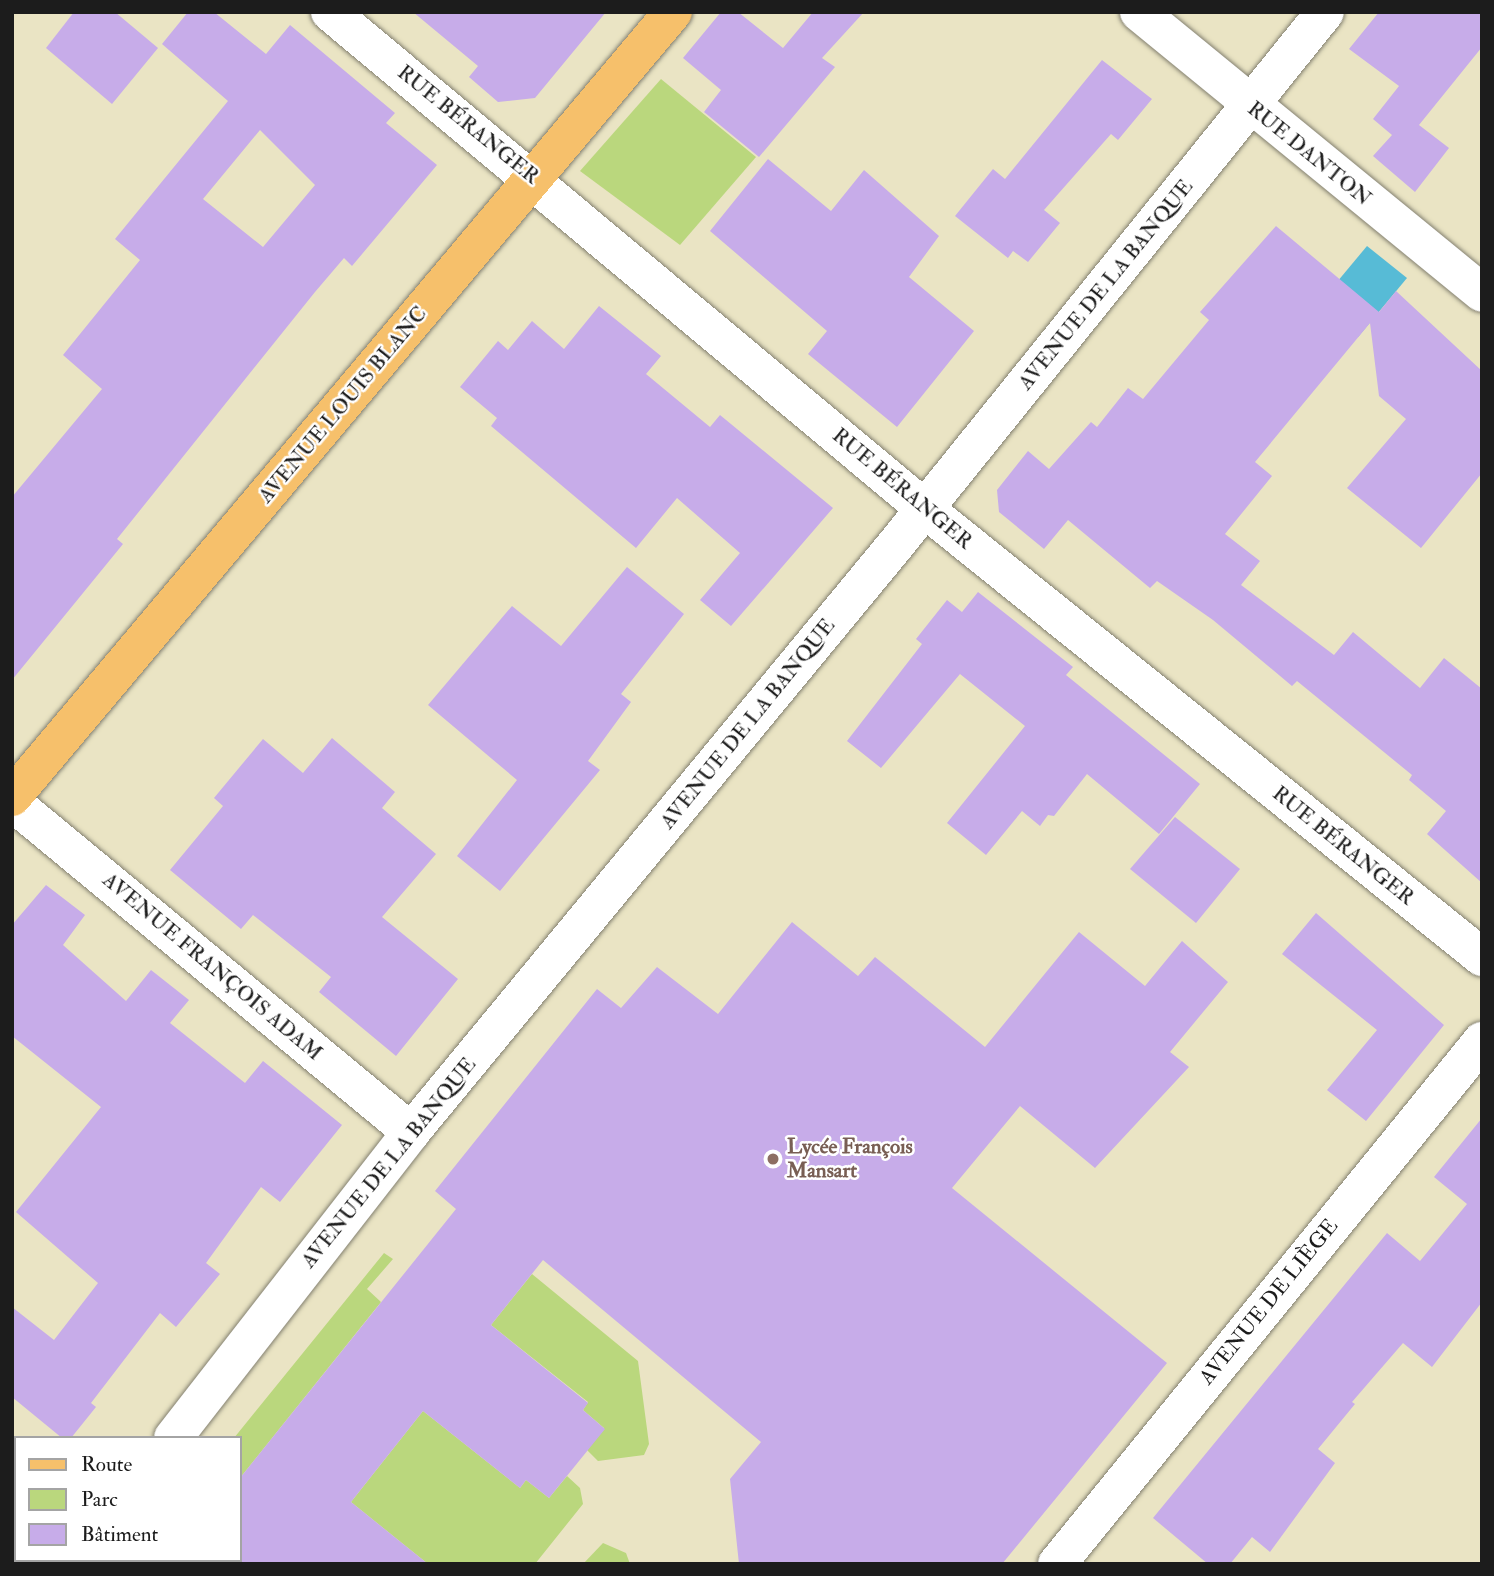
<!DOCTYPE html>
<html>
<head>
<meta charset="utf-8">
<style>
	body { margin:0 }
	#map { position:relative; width:1494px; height:1576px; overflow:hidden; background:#eae4c4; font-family:"IM FELL Double Pica",serif }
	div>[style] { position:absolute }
	.green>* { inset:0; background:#bad77d }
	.water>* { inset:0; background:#57bbd6 }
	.building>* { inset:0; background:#c7ace9 }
	.roads { filter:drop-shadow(0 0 2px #838070) drop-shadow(0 0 2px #838070) }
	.minor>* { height:38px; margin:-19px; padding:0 19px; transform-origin:19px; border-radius:19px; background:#fff }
	.major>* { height:38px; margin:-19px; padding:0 19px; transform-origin:19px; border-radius:19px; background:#f6c06b }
	.dots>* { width:19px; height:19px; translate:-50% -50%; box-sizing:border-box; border:4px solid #fff; border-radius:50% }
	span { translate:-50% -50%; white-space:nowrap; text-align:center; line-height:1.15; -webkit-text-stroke:5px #fff; paint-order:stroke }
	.street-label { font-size:21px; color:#1c1c1c }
	.education-label { font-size:21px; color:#785e54; font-weight:700 }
	.left { translate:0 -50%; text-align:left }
	.frame { position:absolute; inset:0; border:14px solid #1c1c1c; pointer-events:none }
	.legend { position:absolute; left:14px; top:1436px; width:228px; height:126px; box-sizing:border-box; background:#fff; border:2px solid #a4a4a4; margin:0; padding:9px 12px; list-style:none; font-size:21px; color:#1c1c1c }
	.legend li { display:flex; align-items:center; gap:14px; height:35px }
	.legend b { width:35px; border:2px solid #a4a4a4 }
</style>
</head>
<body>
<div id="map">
	<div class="green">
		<i style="clip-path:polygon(661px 79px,756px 157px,680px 245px,580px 171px)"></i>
		<i style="clip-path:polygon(384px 1253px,393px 1259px,367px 1289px,381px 1302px,240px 1478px,240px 1438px,234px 1438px)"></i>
		<i style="clip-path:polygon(532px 1274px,638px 1361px,649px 1444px,644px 1455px,598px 1461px,587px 1450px,604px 1428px,583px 1410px,588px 1402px,491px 1325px)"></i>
		<i style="clip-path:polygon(423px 1411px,520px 1488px,526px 1480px,549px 1498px,567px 1476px,580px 1488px,583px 1504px,535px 1564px,428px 1564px,351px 1502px)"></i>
		<i style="clip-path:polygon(603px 1543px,626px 1553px,630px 1564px,583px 1564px)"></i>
	</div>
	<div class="water">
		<i style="clip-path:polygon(1367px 246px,1407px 278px,1358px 337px,1317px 306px)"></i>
	</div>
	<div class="building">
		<i style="clip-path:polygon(74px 12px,115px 12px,158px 48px,112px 104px,46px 48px)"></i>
		<i style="clip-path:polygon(evenodd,188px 12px,214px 12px,266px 54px,290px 25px,395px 113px,386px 123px,437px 165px,352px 266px,344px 258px,315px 292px,117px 539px,123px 544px,12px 680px,12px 497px,102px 389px,63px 355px,140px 260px,115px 239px,228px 101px,162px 44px,188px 12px,260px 130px,315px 185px,263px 247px,203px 199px,260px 130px)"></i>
		<i style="clip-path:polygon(413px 12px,606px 12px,535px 98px,498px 102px,469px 77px,478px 66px)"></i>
		<i style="clip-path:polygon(721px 12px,738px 12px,783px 48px,813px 12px,864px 12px,822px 58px,835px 67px,759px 157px,704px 112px,721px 90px,683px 58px)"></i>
		<i style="clip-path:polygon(1379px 12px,1482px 12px,1482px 47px,1419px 125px,1449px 148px,1415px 192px,1373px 156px,1392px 135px,1373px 119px,1399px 86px,1349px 49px)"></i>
		<i style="clip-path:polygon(1102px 60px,1152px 99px,1118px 140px,1111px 134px,1044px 210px,1060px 223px,1028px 262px,1013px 251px,1008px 258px,955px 216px,993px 169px,1005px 179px)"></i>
		<i style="clip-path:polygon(768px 159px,831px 211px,864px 170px,939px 236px,909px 277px,974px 331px,897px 427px,808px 354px,827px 331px,710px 231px)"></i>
		<i style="clip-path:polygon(1276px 226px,1379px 312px,1396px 291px,1482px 371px,1482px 473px,1421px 548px,1347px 488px,1406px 419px,1379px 396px,1370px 323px,1255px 462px,1272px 476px,1225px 534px,1260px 561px,1241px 585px,1334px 655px,1353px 632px,1420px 688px,1444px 658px,1482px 689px,1482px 883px,1427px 834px,1446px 811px,1409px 780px,1412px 775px,1297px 681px,1292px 686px,1213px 620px,1157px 581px,1150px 588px,1068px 520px,1044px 549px,999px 512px,997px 490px,1028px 451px,1049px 469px,1091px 422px,1097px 427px,1128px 388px,1143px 399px,1209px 320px,1200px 312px)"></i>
		<i style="clip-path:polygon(599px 306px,661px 356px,646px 374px,710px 427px,720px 415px,833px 508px,731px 626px,700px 600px,740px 553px,677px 498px,636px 548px,491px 426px,497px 418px,460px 387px,498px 341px,508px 350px,532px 321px,564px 349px)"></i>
		<i style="clip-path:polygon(627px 567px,684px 614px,621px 694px,631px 702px,588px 761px,600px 770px,500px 891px,457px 856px,517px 780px,428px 705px,512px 606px,561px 646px)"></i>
		<i style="clip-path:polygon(978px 592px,1073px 667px,1066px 675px,1200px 784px,1159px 834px,1087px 774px,1054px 816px,1048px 815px,1040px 826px,1022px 811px,986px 855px,947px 823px,1025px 726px,960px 674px,881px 768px,847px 741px,922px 644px,916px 639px,947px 600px,962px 612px)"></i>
		<i style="clip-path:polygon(332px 738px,395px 792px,382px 808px,436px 854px,382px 917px,458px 979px,396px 1056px,319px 992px,331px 977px,253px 915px,241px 929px,170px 870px,223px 806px,214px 798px,263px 739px,303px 773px)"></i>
		<i style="clip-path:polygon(1175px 817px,1240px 869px,1196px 923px,1130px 869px)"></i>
		<i style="clip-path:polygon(46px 885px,85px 915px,63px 945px,126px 1001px,151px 970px,189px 1000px,170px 1023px,245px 1083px,263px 1061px,342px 1125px,280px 1202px,261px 1187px,206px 1263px,220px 1274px,176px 1327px,160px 1313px,91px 1403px,96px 1407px,71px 1438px,62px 1438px,12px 1397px,12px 1307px,54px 1340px,98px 1283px,16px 1212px,101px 1107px,12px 1036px,12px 925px)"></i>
		<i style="clip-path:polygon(1316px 913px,1444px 1025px,1366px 1121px,1327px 1090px,1377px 1030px,1282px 954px)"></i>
		<i style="clip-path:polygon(792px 922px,858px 976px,875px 957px,985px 1047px,1079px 932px,1145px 986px,1182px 941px,1228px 982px,1170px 1052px,1189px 1067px,1095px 1168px,1020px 1106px,952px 1188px,1167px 1363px,1002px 1564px,739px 1564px,730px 1479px,761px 1442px,543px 1260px,491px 1325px,588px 1403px,583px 1410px,605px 1429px,549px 1498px,526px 1480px,520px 1488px,423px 1411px,351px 1502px,428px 1564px,240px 1564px,240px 1478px,456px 1209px,435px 1191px,597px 989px,621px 1008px,657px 967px,718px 1014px)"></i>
		<i style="clip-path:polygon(1482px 1118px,1482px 1302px,1432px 1367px,1403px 1343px,1352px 1402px,1355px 1404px,1318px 1449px,1335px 1463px,1270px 1552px,1252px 1537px,1230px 1564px,1208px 1564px,1153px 1518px,1387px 1233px,1420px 1261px,1467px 1204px,1434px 1177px)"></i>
	</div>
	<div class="roads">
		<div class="minor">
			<i style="left:330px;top:12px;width:775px;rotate:39.87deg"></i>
			<i style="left:925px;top:509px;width:715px;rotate:38.81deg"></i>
			<i style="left:1139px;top:12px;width:443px;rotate:39.3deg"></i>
			<i style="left:12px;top:802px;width:518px;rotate:39.59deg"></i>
			<i style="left:173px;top:1438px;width:388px;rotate:-52.1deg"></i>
			<i style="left:411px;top:1132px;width:757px;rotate:-50.47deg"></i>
			<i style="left:893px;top:548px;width:688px;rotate:-51.13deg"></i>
			<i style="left:12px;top:1501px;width:5px;rotate:37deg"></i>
			<i style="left:74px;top:1564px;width:5px;rotate:-53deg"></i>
			<i style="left:1057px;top:1564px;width:674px;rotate:-50.9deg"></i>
		</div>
		<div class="major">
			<i style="left:12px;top:797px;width:1026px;rotate:-49.9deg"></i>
		</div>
	</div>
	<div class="dots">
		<i style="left:773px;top:1159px;background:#8d6e63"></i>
	</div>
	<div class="street-label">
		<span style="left:468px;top:125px;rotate:39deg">RUE BÉRANGER</span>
		<span style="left:1309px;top:154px;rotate:39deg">RUE DANTON</span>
		<span style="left:1106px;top:285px;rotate:-51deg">AVENUE DE LA BANQUE</span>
		<span style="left:343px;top:405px;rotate:-50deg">AVENUE LOUIS BLANC</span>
		<span style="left:902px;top:489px;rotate:40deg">RUE BÉRANGER</span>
		<span style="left:748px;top:724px;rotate:-51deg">AVENUE DE LA BANQUE</span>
		<span style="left:1343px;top:846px;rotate:39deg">RUE BÉRANGER</span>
		<span style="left:212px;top:967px;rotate:40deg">AVENUE FRANÇOIS ADAM</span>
		<span style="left:389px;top:1163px;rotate:-51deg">AVENUE DE LA BANQUE</span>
		<span style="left:1269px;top:1302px;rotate:-51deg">AVENUE DE LIÈGE</span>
	</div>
	<div class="education-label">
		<span class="left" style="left:787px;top:1159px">Lycée François<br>Mansart</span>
	</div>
	<div class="frame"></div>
	<ul class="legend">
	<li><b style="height:9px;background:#f6c06b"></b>Route</li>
	<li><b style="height:19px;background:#bad77d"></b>Parc</li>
	<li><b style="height:19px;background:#c7ace9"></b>Bâtiment</li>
	</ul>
</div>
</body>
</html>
